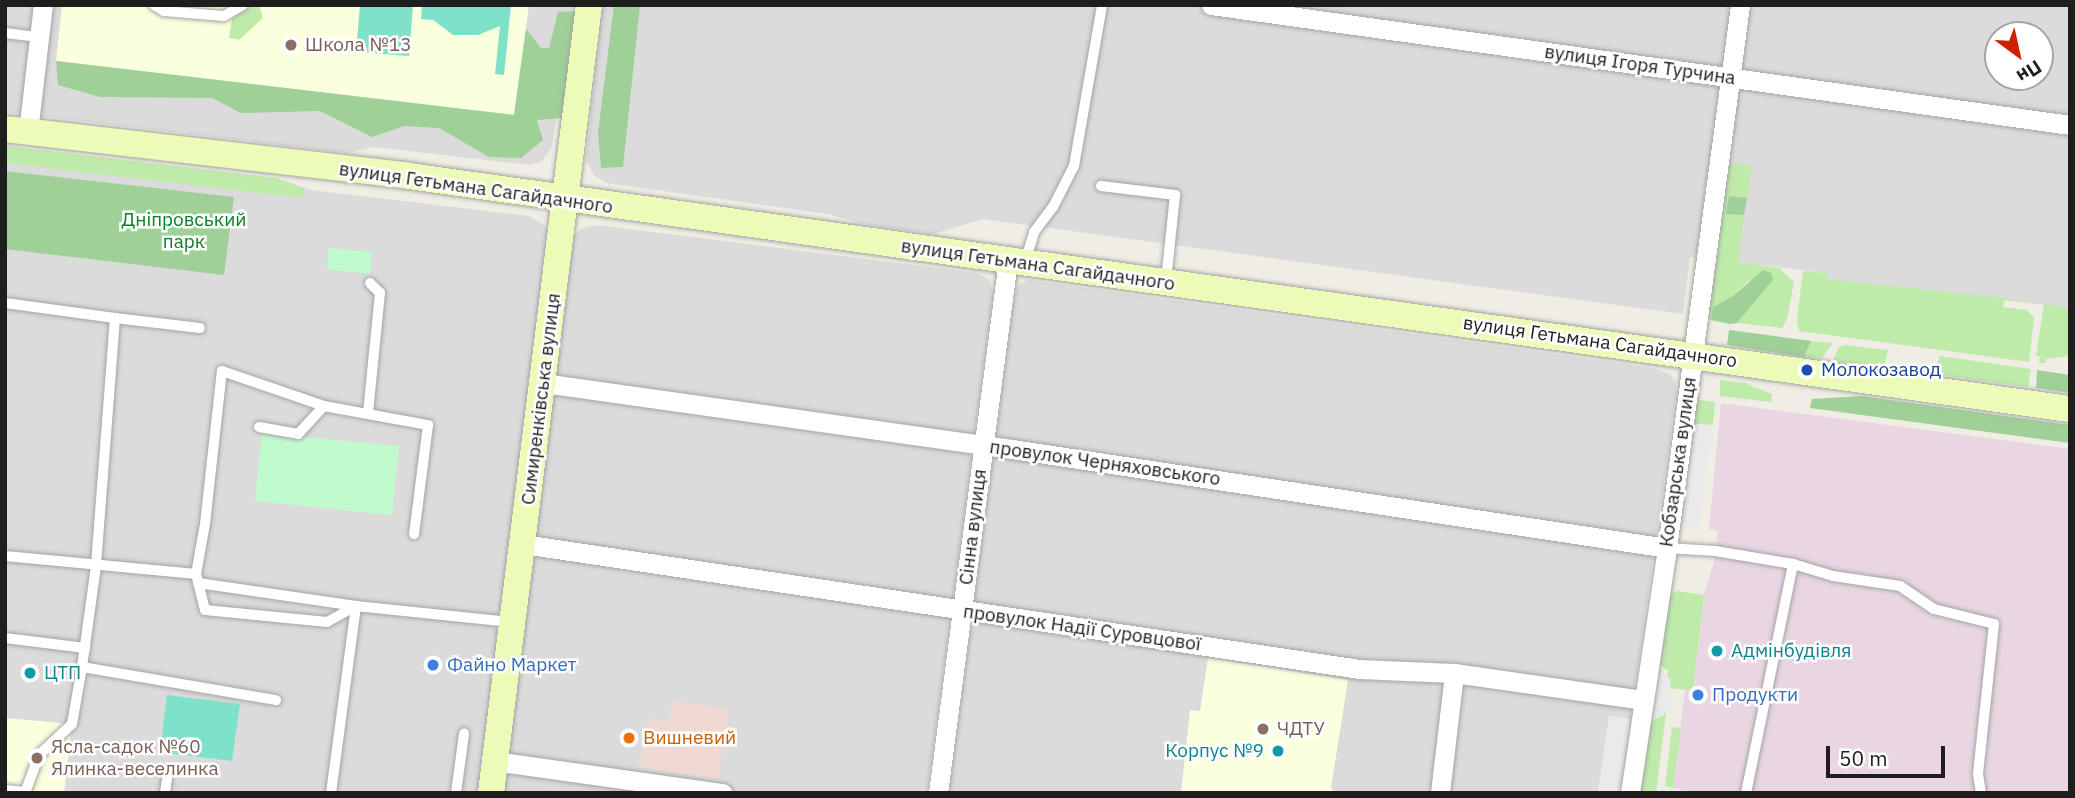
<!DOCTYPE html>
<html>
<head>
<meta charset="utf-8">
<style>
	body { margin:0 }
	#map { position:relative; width:2075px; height:798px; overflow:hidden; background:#f0eee4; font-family:"IBM Plex Sans",sans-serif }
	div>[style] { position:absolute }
	.residential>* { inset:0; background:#dcdbdb }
	.commercial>* { inset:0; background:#f1d9d3 }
	.industrial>* { inset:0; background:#e9d6e2 }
	.education>* { inset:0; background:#faffde }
	.grass>* { inset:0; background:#beeba9 }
	.forest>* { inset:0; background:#9fd098 }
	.park>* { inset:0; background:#c0fbce }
	.pitch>* { inset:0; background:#80e1cb }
	.parking>* { inset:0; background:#eaeaea }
	.roads { filter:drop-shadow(0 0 2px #a5a5a5) drop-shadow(0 0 2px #a5a5a5) }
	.lane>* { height:10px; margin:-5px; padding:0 5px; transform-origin:5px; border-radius:5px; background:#fff }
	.street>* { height:19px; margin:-9.5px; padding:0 9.5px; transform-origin:9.5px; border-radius:9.5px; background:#fff }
	.secondary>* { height:26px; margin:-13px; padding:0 13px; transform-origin:13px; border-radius:13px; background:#ecfbb7 }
	.dots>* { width:19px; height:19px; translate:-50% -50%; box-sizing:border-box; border:4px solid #fff; border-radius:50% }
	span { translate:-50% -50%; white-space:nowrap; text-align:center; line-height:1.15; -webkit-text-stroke:5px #fff; paint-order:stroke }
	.education-label { font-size:19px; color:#785e54 }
	.left { translate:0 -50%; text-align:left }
	.street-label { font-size:19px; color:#1e1e1e }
	.park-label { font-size:19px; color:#098026 }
	.transit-label { font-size:19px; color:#164399 }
	.culture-label { font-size:19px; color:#0d838f }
	.right { translate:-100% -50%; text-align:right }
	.shop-label { font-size:19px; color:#366cbe }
	.food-label { font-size:19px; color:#c56008 }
	.frame { position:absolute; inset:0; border:7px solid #1e1e1e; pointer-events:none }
	.north { position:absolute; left:1984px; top:21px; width:70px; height:70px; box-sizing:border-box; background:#fff; border:2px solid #a5a5a5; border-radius:50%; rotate:147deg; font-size:19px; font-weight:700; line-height:28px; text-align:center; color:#1e1e1e }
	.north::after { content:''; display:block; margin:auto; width:24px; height:32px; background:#cd2200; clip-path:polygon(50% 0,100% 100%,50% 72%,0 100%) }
	.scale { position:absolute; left:1826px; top:746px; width:119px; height:32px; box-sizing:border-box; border:4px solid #1e1e1e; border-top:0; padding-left:9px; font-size:21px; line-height:24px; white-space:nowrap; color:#1e1e1e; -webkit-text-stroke:5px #fff; paint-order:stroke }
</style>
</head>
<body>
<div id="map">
	<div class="residential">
		<i style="clip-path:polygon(5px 5px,573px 5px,552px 147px,541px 162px,530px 165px,374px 147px,348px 153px,5px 112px)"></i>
		<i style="clip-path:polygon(evenodd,602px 5px,2070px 5px,2070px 308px,1827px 279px,1826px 273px,1690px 257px,1683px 314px,983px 219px,933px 234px,862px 224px,828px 214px,606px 183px,594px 175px,586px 161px,602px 5px,1998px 35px,2040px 35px,2040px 77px,1998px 77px,1998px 35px)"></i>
		<i style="clip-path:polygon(5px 146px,276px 178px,311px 190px,529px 216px,544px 225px,549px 233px,484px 793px,5px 793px)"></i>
		<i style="clip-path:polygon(597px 225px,977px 273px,990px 280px,993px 294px,927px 793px,501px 793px,571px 240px,580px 229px)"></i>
		<i style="clip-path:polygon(1028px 280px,1653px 368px,1670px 374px,1676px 382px,1676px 396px,1620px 793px,949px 793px,1014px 300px,1017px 286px)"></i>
	</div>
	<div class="commercial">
		<i style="clip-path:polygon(672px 701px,729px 709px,718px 779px,640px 767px,648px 718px,669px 721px)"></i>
	</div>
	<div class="industrial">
		<i style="clip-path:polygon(1721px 403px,2070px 449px,2070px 793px,1693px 793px,1673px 788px,1685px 689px,1693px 690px,1704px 595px,1714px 561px,1718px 531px,1709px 529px)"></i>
	</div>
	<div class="education">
		<i style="clip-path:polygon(62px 5px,529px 5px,514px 115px,56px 61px)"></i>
		<i style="clip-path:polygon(1208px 658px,1348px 680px,1331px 788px,1336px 793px,1181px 793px,1190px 710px,1200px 711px)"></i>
		<i style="clip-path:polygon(5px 718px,72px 724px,64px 793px,5px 793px)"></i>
	</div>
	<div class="grass">
		<i style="clip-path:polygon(249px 5px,259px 5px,263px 18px,239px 40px,229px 38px,232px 18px)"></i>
		<i style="clip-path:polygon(5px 146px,276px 178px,304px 189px,303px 198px,5px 163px)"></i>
		<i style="clip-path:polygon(1729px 163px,1752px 165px,1747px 198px,1729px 196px,1726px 213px,1744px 215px,1738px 262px,1779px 268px,1794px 282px,1787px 319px,1782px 328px,1737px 323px,1773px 280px,1748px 281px,1733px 296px,1713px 307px,1711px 320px,1708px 319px,1725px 164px)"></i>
		<i style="clip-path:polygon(1803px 271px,1827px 273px,1827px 279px,2032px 301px,2004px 300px,2003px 307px,2027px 310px,2034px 318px,2029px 362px,1799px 331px,1797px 320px)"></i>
		<i style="clip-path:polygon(2044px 304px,2070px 308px,2070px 356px,2046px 359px,2045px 363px,2039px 363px,2040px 356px,2036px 356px)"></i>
		<i style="clip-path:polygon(1811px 341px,1833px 343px,1822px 358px,1804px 357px)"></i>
		<i style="clip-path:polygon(1845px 345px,1888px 350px,1884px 367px,1833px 360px,1839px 347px)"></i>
		<i style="clip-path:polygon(1940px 356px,2031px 369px,2028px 387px,1933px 374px)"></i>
		<i style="clip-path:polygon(1720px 380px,1745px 383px,1772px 394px,1771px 402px,1720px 396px)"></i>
		<i style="clip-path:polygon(1693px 399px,1715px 402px,1713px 425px,1696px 424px,1692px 446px,1686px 444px)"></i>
		<i style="clip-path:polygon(1678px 591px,1704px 595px,1693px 690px,1666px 688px,1668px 671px,1654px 660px,1667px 617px,1660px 606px,1669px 594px)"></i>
		<i style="clip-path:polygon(1666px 713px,1656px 793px,1638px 793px,1649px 724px)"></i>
		<i style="clip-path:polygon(1672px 727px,1681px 728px,1673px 788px,1665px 786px)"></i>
	</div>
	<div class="forest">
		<i style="clip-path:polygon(614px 5px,640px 5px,623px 167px,601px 168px,598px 133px)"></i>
		<i style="clip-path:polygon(580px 11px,564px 118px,537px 120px,543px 140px,521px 158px,489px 157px,439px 128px,404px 126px,372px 137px,320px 111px,241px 113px,212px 98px,100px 97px,58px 85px,56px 61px,514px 115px,526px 29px,541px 48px,549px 48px,558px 12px)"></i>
		<i style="clip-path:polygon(5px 171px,234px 197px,224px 275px,5px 249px)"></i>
		<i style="clip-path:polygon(1729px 196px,1747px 198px,1744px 215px,1726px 214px)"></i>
		<i style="clip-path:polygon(1763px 270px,1771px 273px,1773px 280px,1737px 323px,1730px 324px,1711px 320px,1713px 307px,1733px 296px)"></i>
		<i style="clip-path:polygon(1729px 330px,1730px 330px,1811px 341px,1804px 357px,1727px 345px)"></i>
		<i style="clip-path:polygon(2037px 370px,2070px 375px,2070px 393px,2036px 388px)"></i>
		<i style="clip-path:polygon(1861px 396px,2070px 425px,2070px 443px,1810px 408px,1812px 399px)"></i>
	</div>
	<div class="park">
		<i style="clip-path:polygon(329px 248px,372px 252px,370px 274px,327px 269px)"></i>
		<i style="clip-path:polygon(262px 433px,399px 446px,392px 515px,255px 501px)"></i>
	</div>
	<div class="pitch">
		<i style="clip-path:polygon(360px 5px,413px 5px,409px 56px,356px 52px)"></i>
		<i style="clip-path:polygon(422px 5px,511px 5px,504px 75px,495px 74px,500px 26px,478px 35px,453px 35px,433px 20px,421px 19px)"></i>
		<i style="clip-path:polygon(167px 695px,240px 704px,232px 761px,160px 752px)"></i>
	</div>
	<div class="parking">
		<i style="clip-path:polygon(1696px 424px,1713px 425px,1698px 532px,1676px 517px,1686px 444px,1693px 445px)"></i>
		<i style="clip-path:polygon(1658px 668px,1671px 680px,1669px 697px,1674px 708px,1657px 718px)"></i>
		<i style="clip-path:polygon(1609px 716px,1641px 720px,1630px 793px,1598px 791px)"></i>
	</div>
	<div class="roads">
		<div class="lane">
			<i style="left:154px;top:5px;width:12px;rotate:31deg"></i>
			<i style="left:164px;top:11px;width:60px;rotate:4.8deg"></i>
			<i style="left:224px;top:16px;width:22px;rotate:-30deg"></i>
			<i style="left:5px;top:33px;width:34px;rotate:7deg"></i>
			<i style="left:1101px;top:186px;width:75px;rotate:6.9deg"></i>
			<i style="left:1175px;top:195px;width:86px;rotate:96deg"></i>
			<i style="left:1025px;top:262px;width:31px;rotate:-73deg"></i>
			<i style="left:1034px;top:232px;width:31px;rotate:-53deg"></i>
			<i style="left:1053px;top:207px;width:46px;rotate:-62.9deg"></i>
			<i style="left:1074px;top:166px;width:163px;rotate:-80.1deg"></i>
			<i style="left:5px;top:303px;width:111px;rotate:7.8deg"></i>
			<i style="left:200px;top:328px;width:86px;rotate:-173.3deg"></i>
			<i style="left:115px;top:318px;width:249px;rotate:94.4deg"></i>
			<i style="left:96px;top:566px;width:102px;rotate:97.9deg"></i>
			<i style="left:82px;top:667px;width:197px;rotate:9.7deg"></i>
			<i style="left:368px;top:413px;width:121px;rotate:-84.3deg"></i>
			<i style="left:380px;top:293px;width:14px;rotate:-135deg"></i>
			<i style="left:259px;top:427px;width:40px;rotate:10deg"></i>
			<i style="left:298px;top:434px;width:38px;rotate:-47deg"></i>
			<i style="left:1667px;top:548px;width:48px;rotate:3.6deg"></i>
			<i style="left:1715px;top:551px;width:79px;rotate:9.5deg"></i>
			<i style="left:1793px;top:564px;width:42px;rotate:16.7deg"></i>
			<i style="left:1833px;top:576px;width:68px;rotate:8.5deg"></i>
			<i style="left:1900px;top:586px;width:41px;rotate:34.1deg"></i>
			<i style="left:1934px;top:609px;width:62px;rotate:14deg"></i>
			<i style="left:1994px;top:624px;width:151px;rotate:96.1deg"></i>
			<i style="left:1978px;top:774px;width:19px;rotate:81deg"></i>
			<i style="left:5px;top:556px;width:192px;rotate:5.4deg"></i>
			<i style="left:196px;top:574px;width:37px;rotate:76deg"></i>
			<i style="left:205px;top:610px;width:123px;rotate:5.6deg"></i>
			<i style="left:327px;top:622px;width:33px;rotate:-29deg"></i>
			<i style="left:356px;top:606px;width:155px;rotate:5.9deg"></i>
			<i style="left:196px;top:574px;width:51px;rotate:-79.8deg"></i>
			<i style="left:205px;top:524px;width:154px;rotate:-83.7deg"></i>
			<i style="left:222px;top:371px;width:108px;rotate:18.9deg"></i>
			<i style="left:324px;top:406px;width:106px;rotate:10.4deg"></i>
			<i style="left:428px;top:425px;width:110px;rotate:97.3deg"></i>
			<i style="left:198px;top:583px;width:160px;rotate:8.3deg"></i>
			<i style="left:356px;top:606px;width:189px;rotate:97.6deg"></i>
			<i style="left:5px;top:638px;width:81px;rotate:7.1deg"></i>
			<i style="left:5px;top:790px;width:20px;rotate:6deg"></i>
			<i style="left:25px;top:793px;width:40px;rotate:-69.8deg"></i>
			<i style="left:39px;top:755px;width:45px;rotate:-43.2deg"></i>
			<i style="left:72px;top:724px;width:58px;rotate:-80deg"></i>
			<i style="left:165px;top:793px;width:15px;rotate:-82deg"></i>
			<i style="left:456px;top:793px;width:60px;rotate:-82.3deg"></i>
			<i style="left:1746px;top:793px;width:234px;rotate:-78.4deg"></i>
		</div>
		<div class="street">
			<i style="left:1211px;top:5px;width:867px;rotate:7.95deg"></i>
			<i style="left:28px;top:132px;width:128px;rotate:-83.3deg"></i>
			<i style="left:543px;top:383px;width:474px;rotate:8deg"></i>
			<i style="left:1012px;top:449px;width:662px;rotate:8.59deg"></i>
			<i style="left:523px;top:544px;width:845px;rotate:8.5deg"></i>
			<i style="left:1359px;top:669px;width:95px;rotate:2.4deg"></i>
			<i style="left:1454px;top:673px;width:192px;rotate:8.1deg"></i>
			<i style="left:494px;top:761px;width:231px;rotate:8deg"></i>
			<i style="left:938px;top:793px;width:538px;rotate:-82.52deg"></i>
			<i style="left:1440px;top:793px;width:121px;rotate:-83.3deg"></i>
			<i style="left:1630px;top:793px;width:248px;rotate:-81.4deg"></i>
			<i style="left:1667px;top:548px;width:548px;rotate:-82.34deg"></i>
		</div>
		<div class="secondary">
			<i style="left:5px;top:129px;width:407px;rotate:6.6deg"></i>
			<i style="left:409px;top:176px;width:1677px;rotate:7.99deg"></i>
			<i style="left:491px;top:793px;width:794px;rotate:-82.91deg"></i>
		</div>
	</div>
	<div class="dots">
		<i style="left:291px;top:45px;background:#8d6e63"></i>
		<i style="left:1807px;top:370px;background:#1a4fb4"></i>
		<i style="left:1717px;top:651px;background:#0f9aa8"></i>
		<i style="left:433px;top:665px;background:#3f7fe0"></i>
		<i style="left:30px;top:673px;background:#0f9aa8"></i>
		<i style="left:1698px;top:695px;background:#3f7fe0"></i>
		<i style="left:1263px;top:729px;background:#8d6e63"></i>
		<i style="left:629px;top:738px;background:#e8710a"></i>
		<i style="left:1278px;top:751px;background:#0f9aa8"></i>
		<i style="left:37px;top:758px;background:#8d6e63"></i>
	</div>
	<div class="education-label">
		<span class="left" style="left:305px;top:45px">Школа №13</span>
		<span class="left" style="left:1277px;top:729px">ЧДТУ</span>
		<span class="left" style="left:51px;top:758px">Ясла-садок №60<br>Ялинка-веселинка</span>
	</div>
	<div class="street-label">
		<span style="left:1640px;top:65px;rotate:8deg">вулиця Ігоря Турчина</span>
		<span style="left:476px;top:188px;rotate:8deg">вулиця Гетьмана Сагайдачного</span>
		<span style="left:1038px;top:265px;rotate:8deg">вулиця Гетьмана Сагайдачного</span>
		<span style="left:1600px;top:342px;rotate:8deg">вулиця Гетьмана Сагайдачного</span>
		<span style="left:541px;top:399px;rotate:-83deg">Симиренківська вулиця</span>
		<span style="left:1678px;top:462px;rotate:-82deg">Кобзарська вулиця</span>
		<span style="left:1105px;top:463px;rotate:8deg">провулок Черняховського</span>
		<span style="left:973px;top:527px;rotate:-83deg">Сінна вулиця</span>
		<span style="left:1082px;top:628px;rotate:8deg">провулок Надії Суровцової</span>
	</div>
	<div class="park-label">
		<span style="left:184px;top:231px">Дніпровський<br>парк</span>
	</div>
	<div class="transit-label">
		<span class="left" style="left:1821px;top:370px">Молокозавод</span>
	</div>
	<div class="culture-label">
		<span class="left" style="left:1731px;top:651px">Адмінбудівля</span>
		<span class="left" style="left:44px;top:673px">ЦТП</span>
		<span class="right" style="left:1264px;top:751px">Корпус №9</span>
	</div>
	<div class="shop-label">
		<span class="left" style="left:447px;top:665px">Файно Маркет</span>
		<span class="left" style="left:1712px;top:695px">Продукти</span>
	</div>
	<div class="food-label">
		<span class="left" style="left:643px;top:738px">Вишневий</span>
	</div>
	<div class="frame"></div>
	<div class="north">Пн</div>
	<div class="scale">50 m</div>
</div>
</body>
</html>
